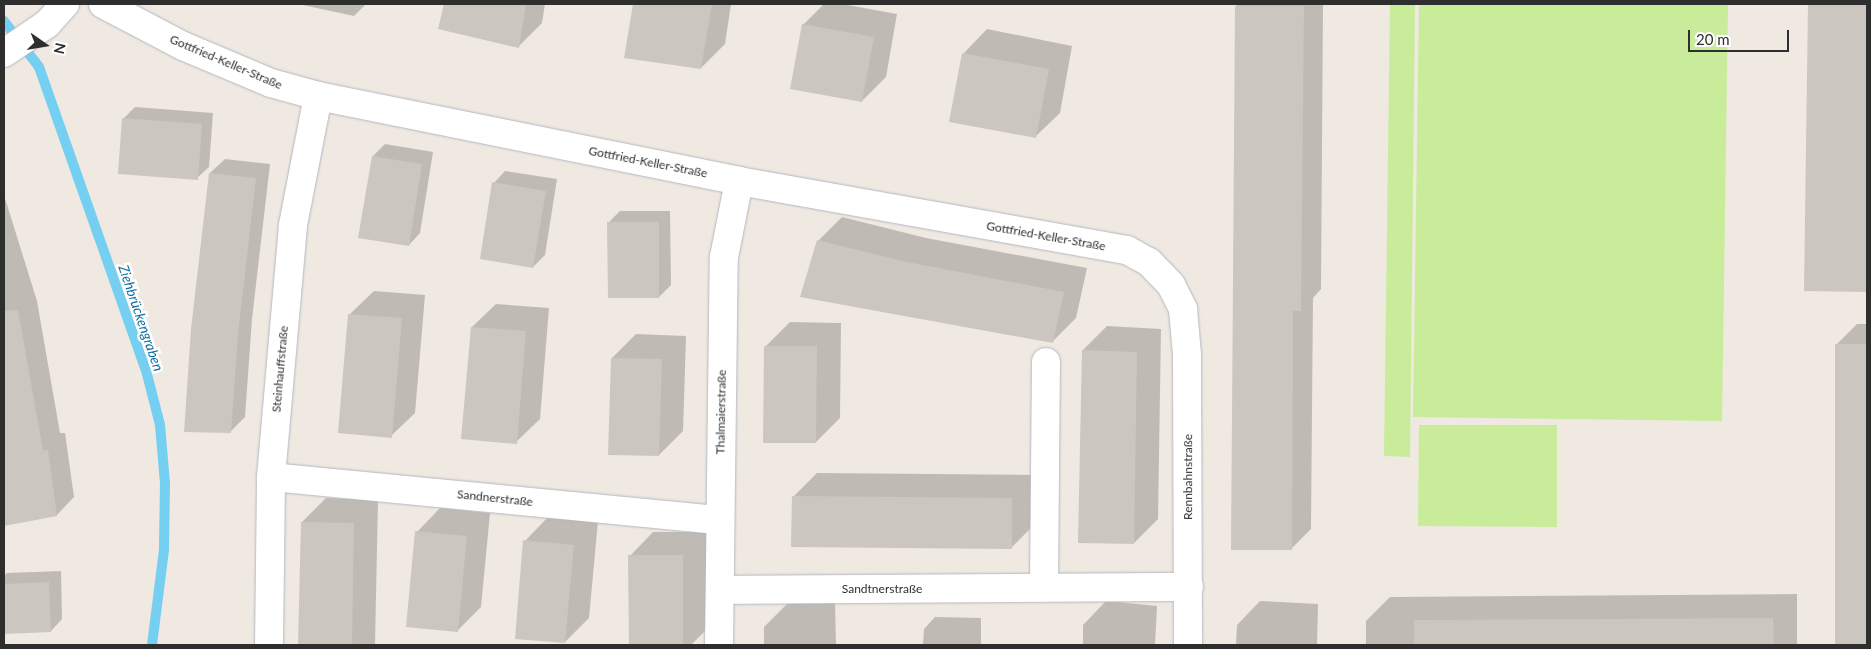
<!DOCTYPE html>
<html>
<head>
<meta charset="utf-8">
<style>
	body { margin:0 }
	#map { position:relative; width:1871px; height:649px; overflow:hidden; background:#efe9e1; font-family:Lato,sans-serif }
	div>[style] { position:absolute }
	.pitch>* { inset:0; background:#c9ec9a }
	.shadow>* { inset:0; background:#0003 }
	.stream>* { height:10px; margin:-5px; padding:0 5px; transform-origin:5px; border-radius:5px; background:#75cff0 }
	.building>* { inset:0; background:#cbc7bf }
	.roads { filter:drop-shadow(0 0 1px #b4b7c1) drop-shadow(0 0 1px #b4b7c1) }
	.minor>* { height:28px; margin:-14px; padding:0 14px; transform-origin:14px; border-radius:14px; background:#fff }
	span { translate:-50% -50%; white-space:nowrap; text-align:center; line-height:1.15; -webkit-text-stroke:5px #fff; paint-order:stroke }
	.street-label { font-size:12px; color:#2e2e2e }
	.water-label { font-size:14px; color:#0d6fa3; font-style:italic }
	.frame { position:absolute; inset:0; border:5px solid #2e2e2e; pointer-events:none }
	.north { position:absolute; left:20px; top:20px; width:50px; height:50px; -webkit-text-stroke:4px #fff; paint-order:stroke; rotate:103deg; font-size:14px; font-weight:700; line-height:20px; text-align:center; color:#2e2e2e }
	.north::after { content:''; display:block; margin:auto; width:18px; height:22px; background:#2e2e2e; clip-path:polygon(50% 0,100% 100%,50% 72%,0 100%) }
	.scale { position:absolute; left:1688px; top:30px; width:101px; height:22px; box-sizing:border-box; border:2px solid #2e2e2e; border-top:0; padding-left:6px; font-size:15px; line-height:18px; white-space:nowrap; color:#2e2e2e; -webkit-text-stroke:4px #fff; paint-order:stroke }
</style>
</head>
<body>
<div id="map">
	<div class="pitch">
		<i style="clip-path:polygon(1390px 4px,1415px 4px,1410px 457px,1384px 456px)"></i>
		<i style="clip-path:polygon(1419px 4px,1728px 4px,1722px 421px,1413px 417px)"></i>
		<i style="clip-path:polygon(1419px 425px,1557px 425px,1557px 527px,1418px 526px)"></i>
	</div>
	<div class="shadow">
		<i style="clip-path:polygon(298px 4px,366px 4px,354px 16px)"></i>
		<i style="clip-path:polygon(445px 4px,545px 4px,542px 23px,519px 46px,440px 28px)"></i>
		<i style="clip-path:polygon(634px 4px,731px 4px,725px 44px,701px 68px,626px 57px)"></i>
		<i style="clip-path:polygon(824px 4px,842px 4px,897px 14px,886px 77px,862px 101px,803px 25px)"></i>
		<i style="clip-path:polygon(1238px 4px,1323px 4px,1321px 289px,1313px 298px,1311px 529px,1291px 549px,1236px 6px)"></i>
		<i style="clip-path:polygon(1810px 4px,1867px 4px,1867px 290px,1806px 290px)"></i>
		<i style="clip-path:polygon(987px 29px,1072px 46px,1060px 113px,1036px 136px,964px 53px)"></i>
		<i style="clip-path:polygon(135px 107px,213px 113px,209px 167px,197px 178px,123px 119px)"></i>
		<i style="clip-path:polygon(385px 144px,433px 152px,420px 233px,409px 245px,373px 156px)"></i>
		<i style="clip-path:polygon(225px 159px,270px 164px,252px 319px,245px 417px,230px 432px,210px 173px)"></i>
		<i style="clip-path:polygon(505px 171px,557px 179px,545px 255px,533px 267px,494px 183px)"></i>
		<i style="clip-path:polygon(4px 195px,37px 301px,60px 433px,65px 433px,74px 497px,57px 515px,4px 524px)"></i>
		<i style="clip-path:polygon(620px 211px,670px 211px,671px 285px,659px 297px,608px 223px)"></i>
		<i style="clip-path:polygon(842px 217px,926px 238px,1087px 268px,1076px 318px,1052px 342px,818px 241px)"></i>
		<i style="clip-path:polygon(374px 291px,425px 295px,415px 413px,391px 436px,350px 314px)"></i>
		<i style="clip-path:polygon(496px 304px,549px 308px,540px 419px,516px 442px,472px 327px)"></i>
		<i style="clip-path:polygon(790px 322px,841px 323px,840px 418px,816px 442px,766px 346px)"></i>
		<i style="clip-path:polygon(1857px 324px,1867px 324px,1867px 645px,1836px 645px,1836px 345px)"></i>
		<i style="clip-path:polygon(1107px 326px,1161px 329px,1158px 519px,1134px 543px,1083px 350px)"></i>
		<i style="clip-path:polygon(636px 334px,686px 336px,683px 431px,659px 455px,612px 358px)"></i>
		<i style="clip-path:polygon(817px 473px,1036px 475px,1035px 524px,1011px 548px,793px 497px)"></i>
		<i style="clip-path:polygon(326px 498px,378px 500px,375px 645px,300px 645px,302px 522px)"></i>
		<i style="clip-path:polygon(440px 508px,490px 513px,481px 607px,457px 631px,417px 532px)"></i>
		<i style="clip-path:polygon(548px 517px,598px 521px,589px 618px,565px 642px,525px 541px)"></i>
		<i style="clip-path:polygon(653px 532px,707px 532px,707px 629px,691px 645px,630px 645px,630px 556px)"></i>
		<i style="clip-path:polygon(61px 571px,62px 619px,51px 631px,4px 632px,4px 576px,7px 573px)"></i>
		<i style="clip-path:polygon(1797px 594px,1797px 645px,1366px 645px,1366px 621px,1390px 597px)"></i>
		<i style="clip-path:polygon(1106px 601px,1157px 606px,1155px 645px,1083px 645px,1083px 625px)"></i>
		<i style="clip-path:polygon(1260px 601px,1318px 604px,1317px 645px,1236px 645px,1237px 625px)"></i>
		<i style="clip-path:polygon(788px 603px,835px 603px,836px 645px,764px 645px,764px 627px)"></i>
		<i style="clip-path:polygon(935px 617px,981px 618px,981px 645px,923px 645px,924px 629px)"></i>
	</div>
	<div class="stream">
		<i style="left:4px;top:21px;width:58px;rotate:52.7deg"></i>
		<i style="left:39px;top:67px;width:325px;rotate:70.6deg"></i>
		<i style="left:147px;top:374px;width:53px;rotate:75.7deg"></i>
		<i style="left:160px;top:425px;width:58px;rotate:85.1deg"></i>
		<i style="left:165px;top:483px;width:67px;rotate:90.9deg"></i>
		<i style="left:164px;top:550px;width:96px;rotate:97.2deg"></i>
	</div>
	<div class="building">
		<i style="clip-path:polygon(444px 4px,526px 4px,519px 48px,438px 29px)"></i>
		<i style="clip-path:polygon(633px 4px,712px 4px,701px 69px,624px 58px)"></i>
		<i style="clip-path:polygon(1808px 4px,1867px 4px,1867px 292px,1804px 291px)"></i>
		<i style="clip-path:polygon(1235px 6px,1304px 6px,1301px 311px,1293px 311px,1292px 550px,1231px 550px)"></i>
		<i style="clip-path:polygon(802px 24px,874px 37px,862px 102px,790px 89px)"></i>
		<i style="clip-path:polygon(962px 53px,1049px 69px,1036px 138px,949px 122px)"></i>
		<i style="clip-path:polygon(122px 118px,202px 124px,198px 180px,118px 174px)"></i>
		<i style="clip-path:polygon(372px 156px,422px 164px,409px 246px,358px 238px)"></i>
		<i style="clip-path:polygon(209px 173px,256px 178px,238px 335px,231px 433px,184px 432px,191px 329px)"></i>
		<i style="clip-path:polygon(492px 182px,546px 191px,533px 268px,480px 259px)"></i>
		<i style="clip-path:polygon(607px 222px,659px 222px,659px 298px,608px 298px)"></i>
		<i style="clip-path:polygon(817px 240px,902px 261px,1064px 292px,1053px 343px,800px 297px)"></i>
		<i style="clip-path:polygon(18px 310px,43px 450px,48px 450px,57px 516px,4px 526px,4px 311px)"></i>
		<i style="clip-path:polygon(348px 314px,402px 318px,392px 438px,338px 433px)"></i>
		<i style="clip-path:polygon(471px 327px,526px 331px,517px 444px,461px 439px)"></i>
		<i style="clip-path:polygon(1835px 344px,1867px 344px,1867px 645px,1835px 645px)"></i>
		<i style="clip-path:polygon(764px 346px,817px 346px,816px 443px,763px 443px)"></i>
		<i style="clip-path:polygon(1082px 350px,1137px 352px,1134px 544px,1078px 543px)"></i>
		<i style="clip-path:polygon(611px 358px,662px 359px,659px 456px,608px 455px)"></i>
		<i style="clip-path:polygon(792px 496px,1012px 498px,1012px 549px,791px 547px)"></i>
		<i style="clip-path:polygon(301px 522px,354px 523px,352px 645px,298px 645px)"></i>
		<i style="clip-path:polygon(415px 531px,467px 536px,458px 632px,406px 627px)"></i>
		<i style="clip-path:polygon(523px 540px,574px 545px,565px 643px,515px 639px)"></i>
		<i style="clip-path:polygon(628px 555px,683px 555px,683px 645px,629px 645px)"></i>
		<i style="clip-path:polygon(49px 582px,51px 632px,4px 634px,4px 584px)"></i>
		<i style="clip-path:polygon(1773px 618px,1774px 645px,1414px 645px,1414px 620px)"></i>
	</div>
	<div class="roads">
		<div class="minor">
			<i style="left:103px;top:4px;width:90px;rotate:27.7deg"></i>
			<i style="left:183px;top:46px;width:95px;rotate:22.8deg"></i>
			<i style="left:271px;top:83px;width:49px;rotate:15.5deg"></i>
			<i style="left:318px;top:96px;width:429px;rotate:11.4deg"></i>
			<i style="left:739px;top:181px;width:394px;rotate:10.1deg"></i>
			<i style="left:1127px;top:250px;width:25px;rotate:29deg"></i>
			<i style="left:1149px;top:262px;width:32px;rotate:46deg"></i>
			<i style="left:1171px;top:285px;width:27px;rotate:63deg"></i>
			<i style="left:1183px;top:309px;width:46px;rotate:85deg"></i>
			<i style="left:1187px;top:355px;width:290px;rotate:89.8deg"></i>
			<i style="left:4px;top:53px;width:52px;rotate:-34deg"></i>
			<i style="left:47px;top:24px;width:27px;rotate:-48deg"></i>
			<i style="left:271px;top:477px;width:450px;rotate:5.5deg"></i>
			<i style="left:1044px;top:587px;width:225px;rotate:-89.5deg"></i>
			<i style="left:720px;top:590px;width:469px;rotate:-0.4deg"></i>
			<i style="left:269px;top:645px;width:168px;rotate:-89.3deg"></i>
			<i style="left:271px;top:477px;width:253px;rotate:-85deg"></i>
			<i style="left:293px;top:225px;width:131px;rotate:-79deg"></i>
			<i style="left:719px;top:645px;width:388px;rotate:-89.3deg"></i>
			<i style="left:724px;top:257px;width:77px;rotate:-78.8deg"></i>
		</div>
	</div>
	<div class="street-label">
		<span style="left:226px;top:62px;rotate:23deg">Gottfried-Keller-Straße</span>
		<span style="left:648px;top:162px;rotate:11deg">Gottfried-Keller-Straße</span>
		<span style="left:1046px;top:236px;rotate:10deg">Gottfried-Keller-Straße</span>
		<span style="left:280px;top:369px;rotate:-85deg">Steinhauffstraße</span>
		<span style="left:721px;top:412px;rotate:-89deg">Thalmaierstraße</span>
		<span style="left:1188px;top:477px;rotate:-90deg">Rennbahnstraße</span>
		<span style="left:495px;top:498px;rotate:6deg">Sandnerstraße</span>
		<span style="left:882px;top:589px">Sandtnerstraße</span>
	</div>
	<div class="water-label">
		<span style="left:141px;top:318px;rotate:71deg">Ziehbrückengraben</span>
	</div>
	<div class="frame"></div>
	<div class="north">N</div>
	<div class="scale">20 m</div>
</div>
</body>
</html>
